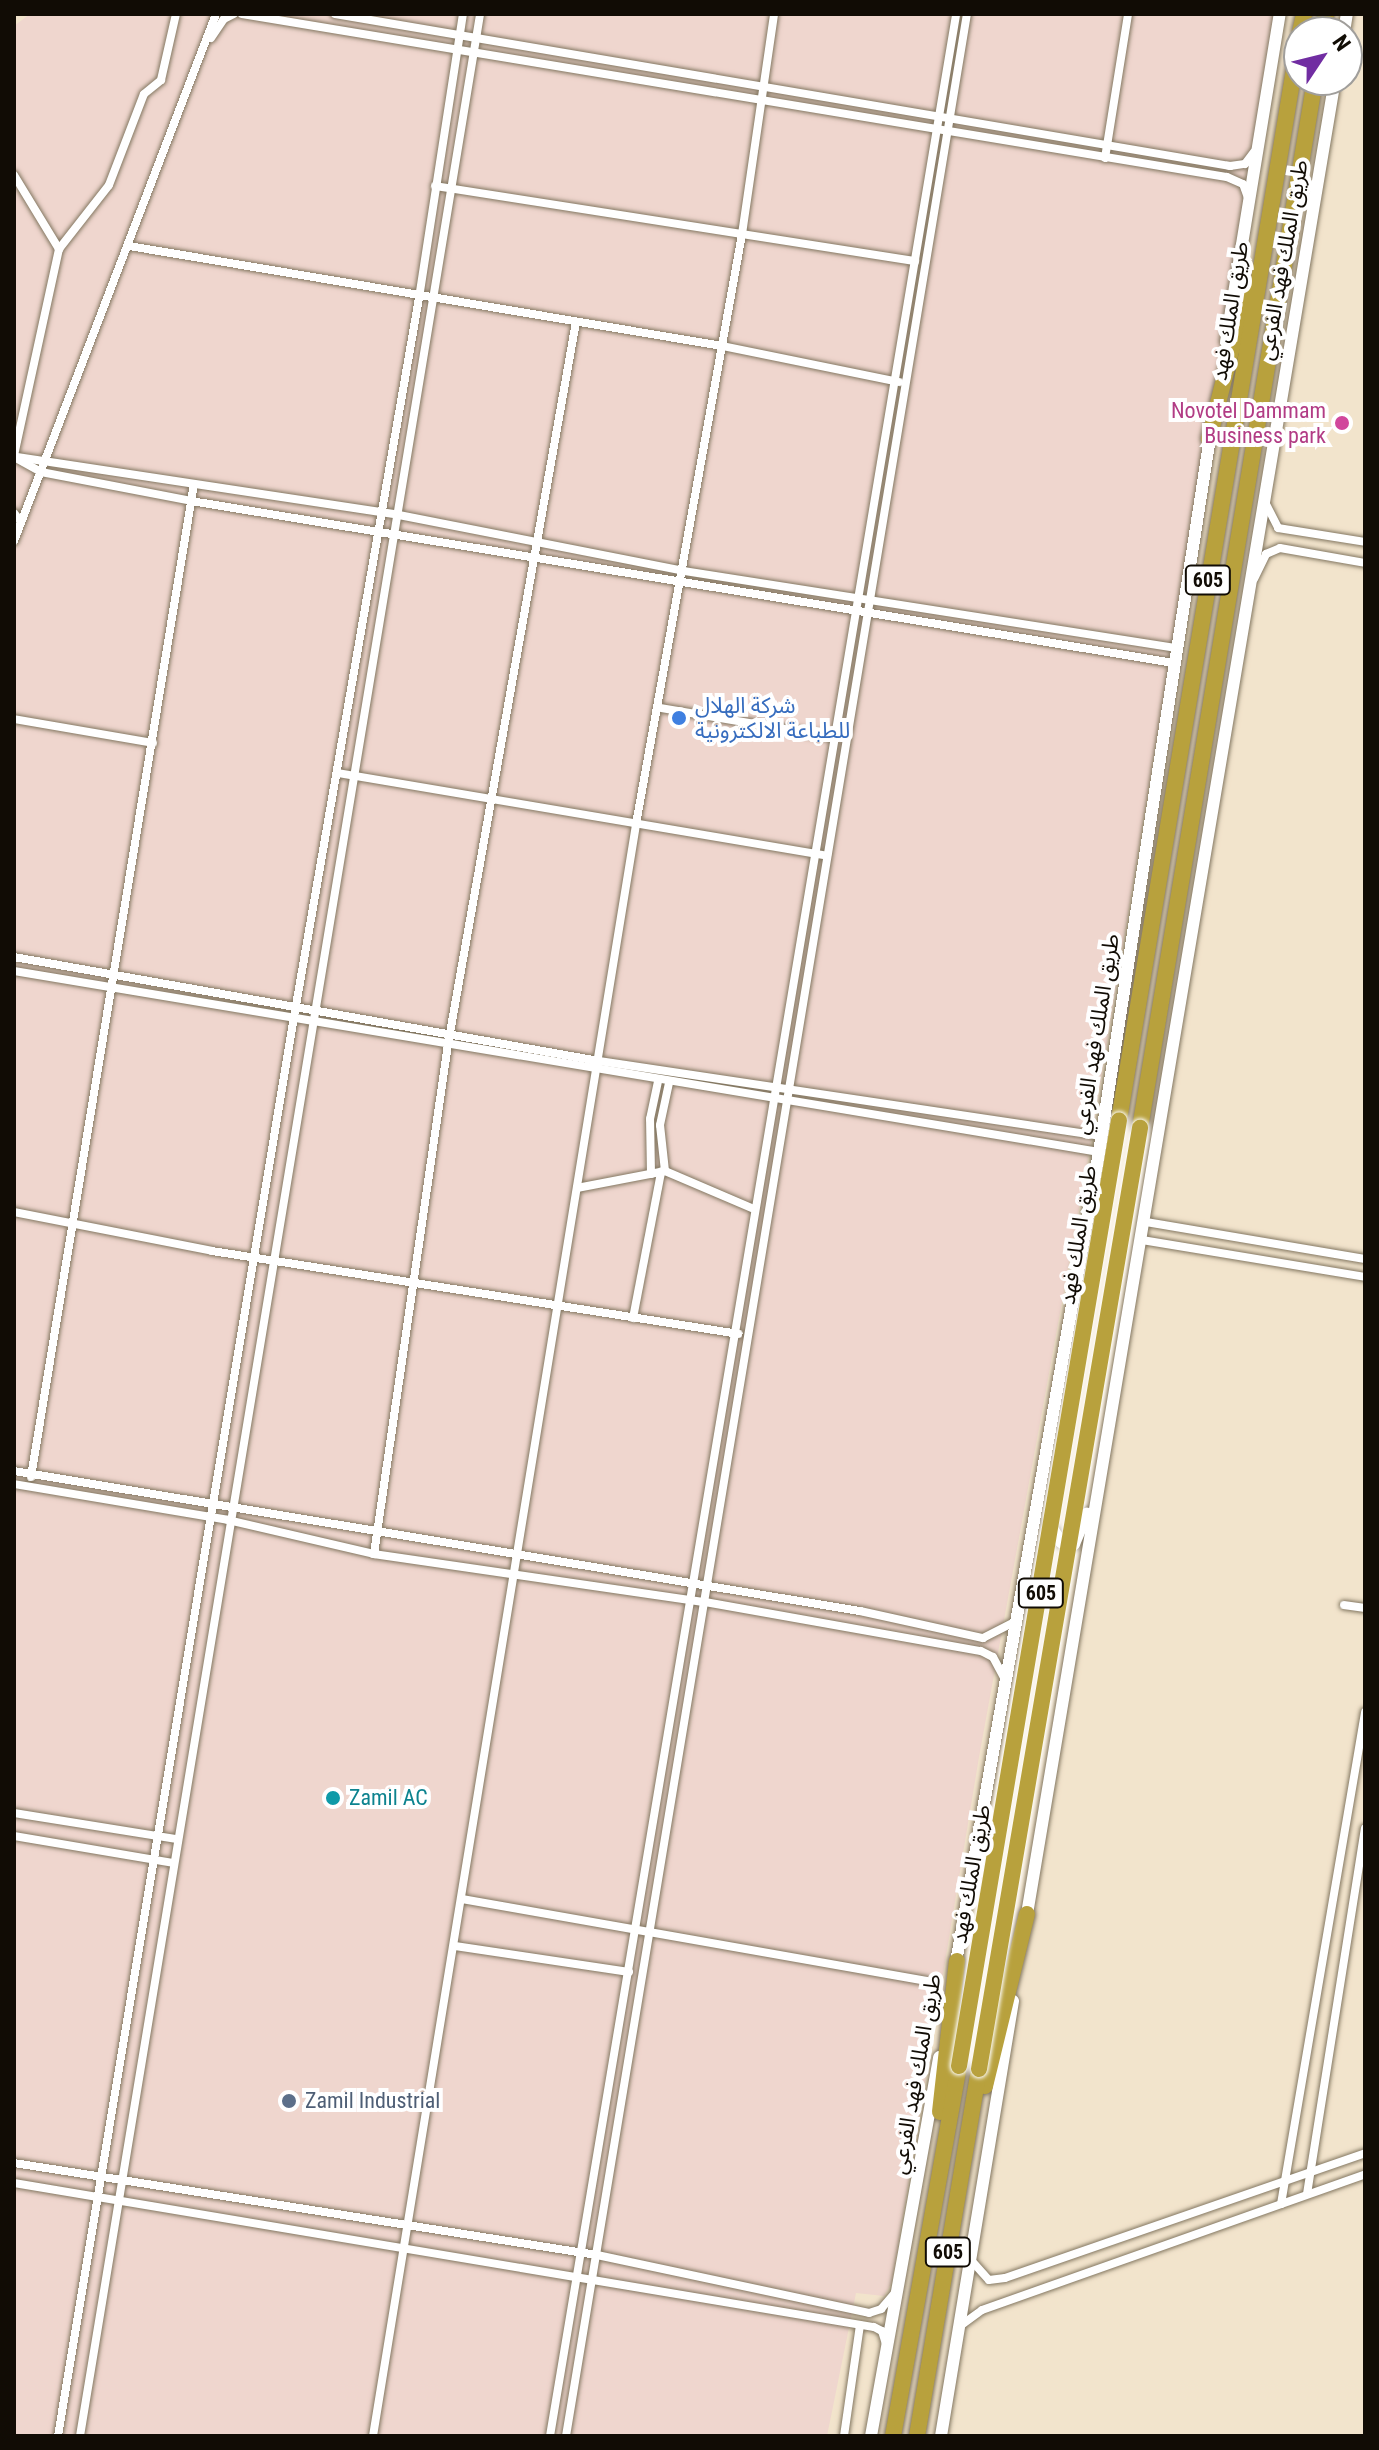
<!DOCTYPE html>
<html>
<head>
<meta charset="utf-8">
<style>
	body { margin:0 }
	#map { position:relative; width:1379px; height:2450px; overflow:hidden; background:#f2e4cc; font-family:"Roboto Condensed","Noto Sans Arabic",sans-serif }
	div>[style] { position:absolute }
	.industrial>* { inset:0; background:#efd6ce }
	.roads { filter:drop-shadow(0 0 2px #837761) drop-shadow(0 0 2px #837761) }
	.minor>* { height:8px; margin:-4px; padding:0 4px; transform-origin:4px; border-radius:4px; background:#fff }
	.secondary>* { height:12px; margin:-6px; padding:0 6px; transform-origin:6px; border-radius:6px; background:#fff }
	.motorway>* { height:16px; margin:-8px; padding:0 8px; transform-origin:8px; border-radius:8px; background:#b8a13d }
	.bridges { filter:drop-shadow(0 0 2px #fff) drop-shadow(0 0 2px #fff) }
	.motorway-bridge>* { height:16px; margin:-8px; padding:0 8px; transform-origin:8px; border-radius:8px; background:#b8a13d }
	.dots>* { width:22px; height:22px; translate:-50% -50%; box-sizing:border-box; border:4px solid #fff; border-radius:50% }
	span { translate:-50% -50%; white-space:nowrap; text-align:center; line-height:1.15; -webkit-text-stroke:8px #fff; paint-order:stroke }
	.shield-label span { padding:2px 6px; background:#fff; border:2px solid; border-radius:6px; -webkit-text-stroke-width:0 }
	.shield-label { font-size:20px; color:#110c05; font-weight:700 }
	.street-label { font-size:22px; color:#110c05 }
	.hotel-label { font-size:22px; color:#b23c85 }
	.right { translate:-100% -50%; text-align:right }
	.shop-label { font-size:22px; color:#366cbe }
	.left { translate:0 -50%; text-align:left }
	.culture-label { font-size:22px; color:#0d838f }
	.service-label { font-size:22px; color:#4e5e75 }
	.frame { position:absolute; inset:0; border:16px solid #110c05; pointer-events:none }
	.north { position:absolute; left:1283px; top:16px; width:80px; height:80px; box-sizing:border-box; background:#fff; border:2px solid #a09e9b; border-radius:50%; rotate:55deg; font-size:22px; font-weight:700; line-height:32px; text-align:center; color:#110c05 }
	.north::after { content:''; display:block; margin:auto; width:28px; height:36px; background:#712da2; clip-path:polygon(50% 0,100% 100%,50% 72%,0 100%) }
</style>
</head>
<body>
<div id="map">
	<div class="industrial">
		<i style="clip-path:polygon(30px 14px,1275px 14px,1087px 1165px,979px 1757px,892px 2282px,884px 2296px,856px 2293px,827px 2436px,14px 2436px,14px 26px)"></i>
	</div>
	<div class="roads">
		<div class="minor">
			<i style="left:242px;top:14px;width:998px;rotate:9.4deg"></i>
			<i style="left:1227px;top:177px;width:17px;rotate:24deg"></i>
			<i style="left:1243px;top:184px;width:15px;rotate:70deg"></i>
			<i style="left:335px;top:14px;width:908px;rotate:9.64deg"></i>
			<i style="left:1230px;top:166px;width:15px;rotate:-8deg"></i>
			<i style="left:1245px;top:164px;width:15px;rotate:-53deg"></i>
			<i style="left:211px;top:38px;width:23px;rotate:-56deg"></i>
			<i style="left:224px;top:19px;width:11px;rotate:-27deg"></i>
			<i style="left:1105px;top:158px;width:146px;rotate:-80.9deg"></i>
			<i style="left:14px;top:175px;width:87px;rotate:58.7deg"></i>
			<i style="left:59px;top:249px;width:211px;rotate:102.3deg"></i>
			<i style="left:435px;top:186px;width:486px;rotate:8.9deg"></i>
			<i style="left:129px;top:246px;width:601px;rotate:9.57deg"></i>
			<i style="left:722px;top:346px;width:181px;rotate:11.5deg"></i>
			<i style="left:59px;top:249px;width:81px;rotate:-52deg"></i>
			<i style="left:109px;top:185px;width:97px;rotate:-69deg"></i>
			<i style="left:144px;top:94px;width:22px;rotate:-39deg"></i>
			<i style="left:161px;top:80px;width:68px;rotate:-77.2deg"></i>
			<i style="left:14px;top:457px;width:31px;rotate:29deg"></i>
			<i style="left:41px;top:472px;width:153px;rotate:10.9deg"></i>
			<i style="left:191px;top:501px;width:996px;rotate:9.36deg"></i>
			<i style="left:17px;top:457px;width:386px;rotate:8.6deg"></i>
			<i style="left:399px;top:515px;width:290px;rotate:11.1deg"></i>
			<i style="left:684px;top:571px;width:498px;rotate:8.9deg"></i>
			<i style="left:1266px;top:504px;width:27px;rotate:63deg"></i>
			<i style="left:1278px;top:528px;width:88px;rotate:9.1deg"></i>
			<i style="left:14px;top:513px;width:11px;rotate:52deg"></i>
			<i style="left:14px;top:541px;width:564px;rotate:-69.03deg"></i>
			<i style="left:1254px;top:579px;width:28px;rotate:-64deg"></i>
			<i style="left:1266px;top:554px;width:15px;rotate:-23deg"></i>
			<i style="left:1280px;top:548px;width:86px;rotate:10deg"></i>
			<i style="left:661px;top:708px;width:174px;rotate:9.6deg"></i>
			<i style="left:14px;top:719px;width:141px;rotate:9.8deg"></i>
			<i style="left:338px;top:773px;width:496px;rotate:9.6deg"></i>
			<i style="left:14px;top:957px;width:594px;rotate:10.08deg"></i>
			<i style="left:599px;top:1061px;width:508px;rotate:8.5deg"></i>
			<i style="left:14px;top:971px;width:1100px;rotate:9.47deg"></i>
			<i style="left:665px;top:1171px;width:46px;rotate:-96.2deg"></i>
			<i style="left:660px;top:1125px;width:43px;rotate:-77.9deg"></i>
			<i style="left:651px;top:1174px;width:55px;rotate:-91deg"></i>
			<i style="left:650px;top:1119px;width:39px;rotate:-78deg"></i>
			<i style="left:577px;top:1188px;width:90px;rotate:-10.9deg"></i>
			<i style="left:665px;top:1171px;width:97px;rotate:23.1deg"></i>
			<i style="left:14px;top:1212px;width:202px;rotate:11.1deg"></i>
			<i style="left:212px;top:1251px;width:533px;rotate:8.95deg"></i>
			<i style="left:1146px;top:1222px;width:222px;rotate:9.6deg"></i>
			<i style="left:1142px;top:1240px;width:226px;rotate:9.4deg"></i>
			<i style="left:633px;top:1318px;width:149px;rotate:-79.1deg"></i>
			<i style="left:14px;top:1471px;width:858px;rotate:9.4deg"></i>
			<i style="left:860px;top:1611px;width:126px;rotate:12.4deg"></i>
			<i style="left:983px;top:1638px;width:39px;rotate:-27deg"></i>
			<i style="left:31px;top:1477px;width:1006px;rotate:-80.68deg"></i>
			<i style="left:14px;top:1484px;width:217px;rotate:9.5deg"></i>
			<i style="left:228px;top:1520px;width:150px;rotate:13.1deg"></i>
			<i style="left:374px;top:1554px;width:334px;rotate:8.3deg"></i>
			<i style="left:705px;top:1602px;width:280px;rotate:10.1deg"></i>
			<i style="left:981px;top:1651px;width:13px;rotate:27deg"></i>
			<i style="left:993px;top:1657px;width:26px;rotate:62deg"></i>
			<i style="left:374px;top:1554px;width:515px;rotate:-81.74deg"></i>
			<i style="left:448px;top:1044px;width:733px;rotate:-79.95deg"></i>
			<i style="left:1344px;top:1605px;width:21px;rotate:8deg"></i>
			<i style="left:14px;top:1813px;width:165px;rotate:9.1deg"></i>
			<i style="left:14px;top:1836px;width:161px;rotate:9.6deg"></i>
			<i style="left:462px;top:1899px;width:472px;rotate:10deg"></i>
			<i style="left:455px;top:1946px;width:176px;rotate:8.5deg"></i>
			<i style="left:14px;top:2163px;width:590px;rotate:8.97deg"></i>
			<i style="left:597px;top:2255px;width:278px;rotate:12deg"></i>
			<i style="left:869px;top:2313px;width:13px;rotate:-18deg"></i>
			<i style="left:881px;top:2309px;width:23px;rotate:-49deg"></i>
			<i style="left:14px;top:2183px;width:872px;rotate:9.51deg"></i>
			<i style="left:874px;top:2327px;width:9px;rotate:27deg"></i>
			<i style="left:882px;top:2331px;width:14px;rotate:73deg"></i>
			<i style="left:1307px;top:2194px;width:370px;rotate:-81deg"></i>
			<i style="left:1281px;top:2204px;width:499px;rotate:-80.3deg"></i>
			<i style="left:970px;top:2259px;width:28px;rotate:48deg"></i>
			<i style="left:989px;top:2280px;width:16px;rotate:-7deg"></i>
			<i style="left:1005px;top:2278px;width:381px;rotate:-19.1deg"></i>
			<i style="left:960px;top:2326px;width:27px;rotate:-36deg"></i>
			<i style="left:982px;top:2310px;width:406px;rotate:-19.5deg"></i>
			<i style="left:58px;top:2436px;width:1438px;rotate:-80.56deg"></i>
			<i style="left:294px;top:1017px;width:730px;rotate:-80.14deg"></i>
			<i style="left:419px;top:298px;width:287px;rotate:-81.2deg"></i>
			<i style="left:80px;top:2436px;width:2455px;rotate:-80.62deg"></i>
			<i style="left:373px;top:2436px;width:1633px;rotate:-80.73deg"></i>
			<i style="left:636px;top:824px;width:599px;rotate:-79.81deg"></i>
			<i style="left:742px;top:234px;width:222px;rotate:-81.7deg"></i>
			<i style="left:550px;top:2436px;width:2456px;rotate:-80.48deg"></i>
			<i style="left:566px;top:2436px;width:2455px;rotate:-80.6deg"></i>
			<i style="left:844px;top:2436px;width:112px;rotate:-81.8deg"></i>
		</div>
		<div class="secondary">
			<i style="left:1344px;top:32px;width:18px;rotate:-81deg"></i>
			<i style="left:1226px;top:342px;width:332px;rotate:-80.7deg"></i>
			<i style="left:1049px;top:1524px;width:22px;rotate:56deg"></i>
			<i style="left:1061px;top:1542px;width:13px;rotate:9deg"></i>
			<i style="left:1074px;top:1544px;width:33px;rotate:-67deg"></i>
			<i style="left:1026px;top:1920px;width:1866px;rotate:-80.47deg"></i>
			<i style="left:955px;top:1968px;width:829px;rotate:-79.99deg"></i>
			<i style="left:1099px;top:1152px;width:730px;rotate:-81.17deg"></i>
			<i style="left:871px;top:2436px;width:385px;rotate:-79.8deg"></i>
			<i style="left:941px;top:2436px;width:441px;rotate:-80.6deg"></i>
		</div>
		<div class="motorway">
			<i style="left:1300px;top:32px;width:18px;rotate:-77deg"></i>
			<i style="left:1323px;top:32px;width:18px;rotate:-81deg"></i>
			<i style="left:1209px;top:439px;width:152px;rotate:-75.9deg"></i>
			<i style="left:1119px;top:1120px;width:1095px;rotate:-80.54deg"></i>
			<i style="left:1140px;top:1128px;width:1063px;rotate:-80.52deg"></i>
			<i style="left:985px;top:2086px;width:177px;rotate:-76.3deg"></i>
			<i style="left:940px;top:2112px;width:152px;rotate:-83.6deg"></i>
			<i style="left:893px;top:2436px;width:376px;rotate:-79.9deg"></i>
			<i style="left:917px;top:2436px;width:372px;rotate:-80.4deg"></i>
		</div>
	</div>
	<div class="bridges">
		<div class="motorway-bridge">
			<i style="left:959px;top:2066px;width:959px;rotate:-80.4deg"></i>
			<i style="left:979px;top:2069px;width:955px;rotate:-80.29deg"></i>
		</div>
	</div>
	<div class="dots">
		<i style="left:1342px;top:423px;background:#d1479c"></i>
		<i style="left:679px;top:718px;background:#3f7fe0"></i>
		<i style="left:333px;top:1798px;background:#0f9aa8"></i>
		<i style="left:289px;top:2101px;background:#5c6f8a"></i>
	</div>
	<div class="shield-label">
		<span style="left:1208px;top:580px">605</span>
		<span style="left:1041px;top:1593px">605</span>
		<span style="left:948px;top:2252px">605</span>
	</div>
	<div class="street-label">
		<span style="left:1283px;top:260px;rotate:-80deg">طريق الملك فهد الفرعي</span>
		<span style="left:1230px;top:311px;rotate:-81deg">طريق الملك فهد</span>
		<span style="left:1096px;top:1034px;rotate:-81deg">طريق الملك فهد الفرعي</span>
		<span style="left:1078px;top:1235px;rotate:-81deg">طريق الملك فهد</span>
		<span style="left:971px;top:1874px;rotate:-80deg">طريق الملك فهد</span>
		<span style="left:916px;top:2074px;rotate:-80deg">طريق الملك فهد الفرعي</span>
	</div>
	<div class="hotel-label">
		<span class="right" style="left:1326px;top:423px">Novotel Dammam<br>Business park</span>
	</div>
	<div class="shop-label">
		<span class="left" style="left:695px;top:718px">شركة الهلال<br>للطباعة الالكترونية</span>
	</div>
	<div class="culture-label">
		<span class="left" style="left:349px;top:1798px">Zamil AC</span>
	</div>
	<div class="service-label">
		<span class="left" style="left:305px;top:2101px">Zamil Industrial</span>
	</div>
	<div class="frame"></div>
	<div class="north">N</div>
</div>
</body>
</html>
